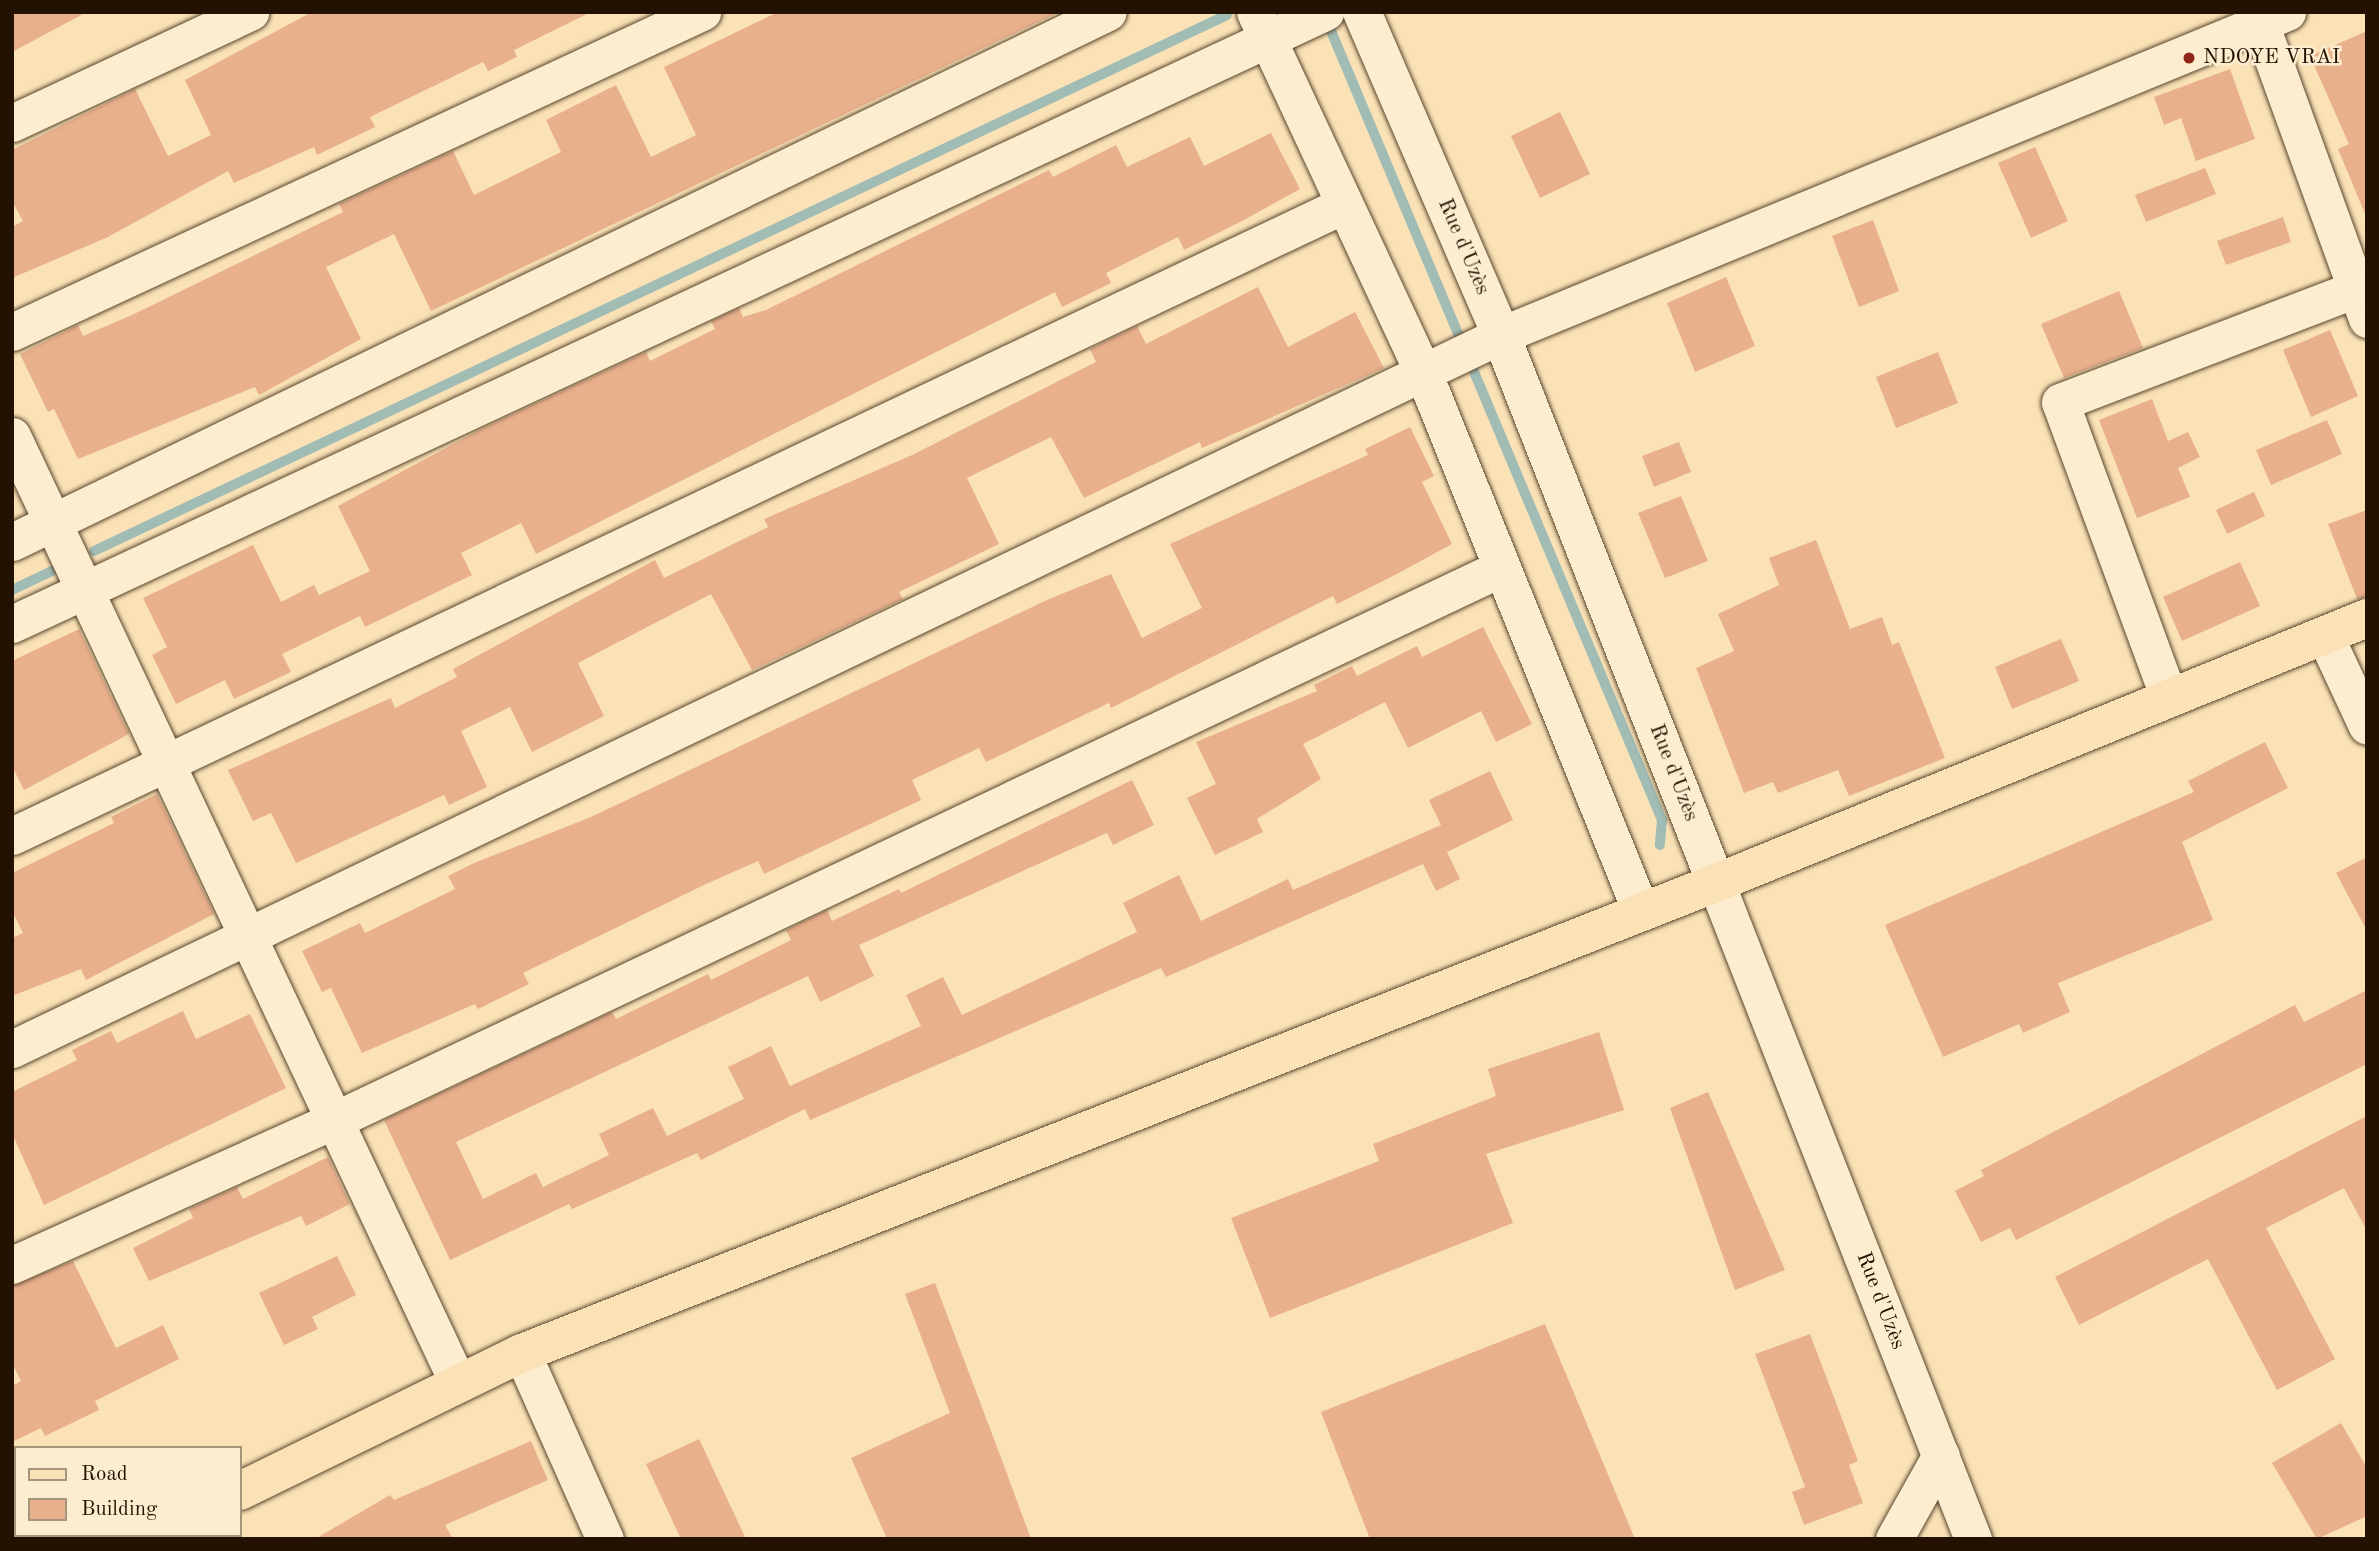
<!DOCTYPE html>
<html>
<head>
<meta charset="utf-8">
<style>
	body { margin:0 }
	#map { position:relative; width:2379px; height:1551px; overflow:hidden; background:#fae2b6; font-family:"Old Standard TT",serif }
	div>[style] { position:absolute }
	.stream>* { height:10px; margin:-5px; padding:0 5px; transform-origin:5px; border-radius:5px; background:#a0bcb5 }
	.building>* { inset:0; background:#e9b08c }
	.roads { filter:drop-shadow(0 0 2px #59462e) drop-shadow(0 0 2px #59462e) }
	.street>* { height:37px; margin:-18.5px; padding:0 18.5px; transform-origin:18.5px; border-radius:18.5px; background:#fcecd0 }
	.secondary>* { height:38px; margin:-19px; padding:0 19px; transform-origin:19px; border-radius:19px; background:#fcecd0 }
	.primary>* { height:38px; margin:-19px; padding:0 19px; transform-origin:19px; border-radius:19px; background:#fae2b6 }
	.dots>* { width:19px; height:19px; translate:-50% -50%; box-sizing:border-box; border:4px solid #fcecd0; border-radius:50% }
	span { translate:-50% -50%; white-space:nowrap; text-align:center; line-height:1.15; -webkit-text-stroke:5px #fcecd0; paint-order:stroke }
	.poi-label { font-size:21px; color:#231201 }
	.left { translate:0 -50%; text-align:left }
	.street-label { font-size:21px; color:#231201 }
	.frame { position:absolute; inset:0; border:14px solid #231201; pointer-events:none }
	.legend { position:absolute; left:14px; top:1446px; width:228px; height:91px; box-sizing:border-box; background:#fcecd0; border:2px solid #a5957d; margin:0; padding:9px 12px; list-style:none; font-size:21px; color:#231201 }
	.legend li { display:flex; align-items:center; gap:14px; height:35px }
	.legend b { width:35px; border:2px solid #a5957d }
</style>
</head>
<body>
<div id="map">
	<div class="stream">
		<i style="left:1326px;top:19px;width:869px;rotate:67.24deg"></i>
		<i style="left:1662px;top:820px;width:25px;rotate:95deg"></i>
		<i style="left:94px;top:551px;width:1253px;rotate:-25.32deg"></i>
		<i style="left:12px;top:590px;width:49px;rotate:-25.5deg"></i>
	</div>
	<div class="building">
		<i style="clip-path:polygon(12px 12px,87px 12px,12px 52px)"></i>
		<i style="clip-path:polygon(312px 12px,591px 12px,514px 50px,517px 57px,488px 71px,483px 62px,370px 117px,375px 127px,317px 155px,314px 147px,234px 183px,228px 171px,108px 237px,12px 278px,12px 227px,23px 221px,12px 201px,12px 150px,135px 89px,168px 156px,211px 135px,185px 80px)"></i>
		<i style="clip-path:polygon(778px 12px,1059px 12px,431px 311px,394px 234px,326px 267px,361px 339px,259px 395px,255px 387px,78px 459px,54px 409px,48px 412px,20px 354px,78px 325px,83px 336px,132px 315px,343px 212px,339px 204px,453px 151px,474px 195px,561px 152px,546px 120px,616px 85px,651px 157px,696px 135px,664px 67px)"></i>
		<i style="clip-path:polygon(2367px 31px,2367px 216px,2366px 216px,2338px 149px,2349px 144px,2310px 56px)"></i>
		<i style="clip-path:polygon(2230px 69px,2255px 139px,2196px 161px,2181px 118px,2164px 125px,2154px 97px)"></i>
		<i style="clip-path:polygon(1560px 112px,1590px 174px,1540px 198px,1511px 136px)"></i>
		<i style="clip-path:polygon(1271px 133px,1300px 189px,1244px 220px,1184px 250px,1178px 237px,1106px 273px,1111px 283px,1062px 307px,1055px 292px,536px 554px,521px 523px,461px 553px,472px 575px,365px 627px,360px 616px,282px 654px,291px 672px,234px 699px,225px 680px,176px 704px,152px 655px,167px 647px,143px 598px,253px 545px,281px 602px,314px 585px,319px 595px,370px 571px,338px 506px,481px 429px,646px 352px,650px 361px,715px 329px,711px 321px,739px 308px,743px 317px,766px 310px,1049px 170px,1053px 177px,1116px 145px,1127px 167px,1190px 137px,1204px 166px)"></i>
		<i style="clip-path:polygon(2035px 147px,2068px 221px,2031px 238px,1998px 163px)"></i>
		<i style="clip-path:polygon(2205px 168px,2216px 194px,2146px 222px,2135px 195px)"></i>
		<i style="clip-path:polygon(2283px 217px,2291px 242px,2226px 265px,2217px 241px)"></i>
		<i style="clip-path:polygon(1873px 220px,1899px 291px,1859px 307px,1832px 236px)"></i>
		<i style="clip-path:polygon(1726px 277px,1755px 346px,1695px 372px,1667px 303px)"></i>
		<i style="clip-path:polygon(1258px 287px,1288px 347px,1355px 312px,1384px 368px,1202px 448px,1200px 442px,1084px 498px,1051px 437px,967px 478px,999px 544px,899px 592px,903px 599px,752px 670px,711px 594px,578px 663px,604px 716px,532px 752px,510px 707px,461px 731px,487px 787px,449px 805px,444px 795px,296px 863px,271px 813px,253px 821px,228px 770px,391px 698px,395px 708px,457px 677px,453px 669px,655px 560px,664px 578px,768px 527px,764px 519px,910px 456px,1096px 362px,1090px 349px,1137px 326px,1146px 344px)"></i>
		<i style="clip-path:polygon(2119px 291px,2143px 348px,2064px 378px,2041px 324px)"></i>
		<i style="clip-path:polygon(2330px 330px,2358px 396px,2311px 417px,2283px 350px)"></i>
		<i style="clip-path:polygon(1938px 352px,1958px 403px,1896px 428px,1876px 377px)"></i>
		<i style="clip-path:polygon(2152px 399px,2168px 441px,2188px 432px,2200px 457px,2178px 468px,2190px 497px,2137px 518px,2099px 420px)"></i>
		<i style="clip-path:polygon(2327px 420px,2342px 454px,2271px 485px,2256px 450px)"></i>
		<i style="clip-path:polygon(1410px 427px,1434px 476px,1422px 482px,1452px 544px,1395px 575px,1337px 604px,1333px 596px,1111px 708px,1109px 703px,986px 762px,979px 748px,912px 780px,921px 800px,764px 874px,758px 861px,704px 885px,523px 973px,529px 984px,478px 1009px,475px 1004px,362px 1053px,331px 988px,322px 992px,302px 951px,360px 923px,365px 933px,455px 889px,448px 876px,474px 863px,591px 817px,1049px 599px,1111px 574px,1142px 638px,1202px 608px,1170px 544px,1368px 455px,1365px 449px)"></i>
		<i style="clip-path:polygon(1679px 442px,1691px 472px,1654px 487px,1642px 456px)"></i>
		<i style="clip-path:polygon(2254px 492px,2265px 516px,2227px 534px,2216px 510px)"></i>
		<i style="clip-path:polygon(1681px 496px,1708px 561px,1665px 578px,1638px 513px)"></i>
		<i style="clip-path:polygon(2367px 510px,2367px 597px,2357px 599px,2328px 524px)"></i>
		<i style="clip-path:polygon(1816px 540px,1850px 629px,1882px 617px,1892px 645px,1899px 642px,1945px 758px,1849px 796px,1838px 770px,1778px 793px,1773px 782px,1744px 793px,1696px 668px,1734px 651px,1718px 614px,1779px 585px,1769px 558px)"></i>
		<i style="clip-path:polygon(2240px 562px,2260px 606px,2182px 641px,2163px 597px)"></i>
		<i style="clip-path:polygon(1483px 627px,1532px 724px,1496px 742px,1481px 711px,1408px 748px,1385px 702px,1303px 744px,1321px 779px,1257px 819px,1263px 832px,1215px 855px,1187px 798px,1216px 784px,1196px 742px,1317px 691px,1314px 685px,1352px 666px,1357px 676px,1417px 646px,1422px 657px)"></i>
		<i style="clip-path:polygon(79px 629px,129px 734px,24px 790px,12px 766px,12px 661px)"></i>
		<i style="clip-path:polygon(2061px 639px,2079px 681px,2012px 709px,1995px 667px)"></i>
		<i style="clip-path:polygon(2265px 742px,2288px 788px,2182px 842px,2213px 920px,2058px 983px,2070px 1012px,2023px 1033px,2019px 1024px,1943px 1057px,1885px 925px,2194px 792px,2188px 781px)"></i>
		<i style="clip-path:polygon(1490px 771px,1513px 820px,1447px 852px,1460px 879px,1436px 891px,1423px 864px,1166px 977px,1161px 968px,810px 1120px,805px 1109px,701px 1160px,697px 1153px,572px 1209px,569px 1204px,450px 1260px,384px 1120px,612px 1012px,616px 1019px,708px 974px,711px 980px,791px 940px,786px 930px,827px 910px,832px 921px,899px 889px,901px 893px,1132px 780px,1154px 825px,1113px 845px,1107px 833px,859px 945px,874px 976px,820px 1002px,808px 976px,456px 1142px,483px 1199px,536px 1173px,543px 1187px,609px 1155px,599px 1134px,653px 1108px,667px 1136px,744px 1099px,728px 1067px,771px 1046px,790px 1086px,921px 1026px,906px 995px,943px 977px,962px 1015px,1137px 932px,1123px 903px,1179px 875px,1201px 921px,1288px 879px,1293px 890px,1441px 825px,1429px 800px)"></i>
		<i style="clip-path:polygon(157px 794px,214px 914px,86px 980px,81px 969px,12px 996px,12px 938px,23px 933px,12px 911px,12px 873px,114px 823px,111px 817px)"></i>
		<i style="clip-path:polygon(2367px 857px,2367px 931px,2336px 873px)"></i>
		<i style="clip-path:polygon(2367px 990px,2367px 1064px,2016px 1240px,2010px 1228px,1981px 1242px,1955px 1191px,1984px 1176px,1981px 1170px,2295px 1005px,2304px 1022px)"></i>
		<i style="clip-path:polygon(183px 1011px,196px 1039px,250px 1014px,286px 1088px,44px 1205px,12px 1133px,12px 1092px,77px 1060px,72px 1050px,111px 1031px,117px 1043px)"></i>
		<i style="clip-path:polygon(1599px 1032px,1624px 1110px,1486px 1154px,1513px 1223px,1270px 1318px,1231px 1218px,1379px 1161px,1373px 1144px,1496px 1096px,1488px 1069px)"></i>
		<i style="clip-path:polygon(1708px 1092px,1785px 1270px,1735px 1290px,1670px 1108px)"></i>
		<i style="clip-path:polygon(2367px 1116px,2367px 1231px,2344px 1188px,2266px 1228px,2335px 1359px,2277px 1390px,2208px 1259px,2079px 1325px,2055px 1277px)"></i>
		<i style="clip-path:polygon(328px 1157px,350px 1204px,306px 1226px,301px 1216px,149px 1281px,133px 1248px,193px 1218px,189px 1209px,237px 1187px,243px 1199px)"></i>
		<i style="clip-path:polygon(337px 1256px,356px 1295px,312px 1317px,318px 1329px,284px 1345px,259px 1293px)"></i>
		<i style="clip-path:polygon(73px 1261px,116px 1348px,163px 1325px,179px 1359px,95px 1401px,99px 1410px,45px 1436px,41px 1428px,12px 1442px,12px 1386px,21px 1381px,12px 1363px,12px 1286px)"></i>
		<i style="clip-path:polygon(935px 1283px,1003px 1463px,1031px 1539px,887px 1539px,851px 1458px,950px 1413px,905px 1294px)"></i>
		<i style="clip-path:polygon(1545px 1324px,1635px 1539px,1370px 1539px,1321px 1412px)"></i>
		<i style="clip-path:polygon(1810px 1334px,1858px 1461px,1849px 1465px,1863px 1503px,1804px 1525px,1792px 1492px,1805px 1487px,1755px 1354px)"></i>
		<i style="clip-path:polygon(2341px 1423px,2367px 1468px,2367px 1516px,2317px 1539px,2272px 1463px)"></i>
		<i style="clip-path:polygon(699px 1439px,746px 1539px,681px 1539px,646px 1464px)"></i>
		<i style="clip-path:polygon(531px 1441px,548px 1480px,445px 1525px,453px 1539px,315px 1539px,390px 1495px,394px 1500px)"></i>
	</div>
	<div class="roads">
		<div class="street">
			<i style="left:1255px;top:12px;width:397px;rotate:65deg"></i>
			<i style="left:1423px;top:372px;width:579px;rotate:68deg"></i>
			<i style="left:2260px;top:23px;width:315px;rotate:70.1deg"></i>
			<i style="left:12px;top:123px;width:263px;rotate:-25deg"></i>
			<i style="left:12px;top:332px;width:761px;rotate:-24.88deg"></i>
			<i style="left:12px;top:436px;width:1045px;rotate:64.78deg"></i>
			<i style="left:12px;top:542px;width:1217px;rotate:-25.81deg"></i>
			<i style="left:12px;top:624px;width:1449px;rotate:-24.99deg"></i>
			<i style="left:2325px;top:636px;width:99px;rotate:65deg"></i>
			<i style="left:2169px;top:698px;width:315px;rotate:-110.2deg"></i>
			<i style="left:2060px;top:402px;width:329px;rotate:-20.9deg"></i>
			<i style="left:12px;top:836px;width:1471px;rotate:-25.36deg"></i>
			<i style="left:1716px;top:883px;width:705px;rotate:68.61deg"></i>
			<i style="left:12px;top:1049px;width:1651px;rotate:-25.62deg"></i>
			<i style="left:1501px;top:335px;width:850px;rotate:-22.34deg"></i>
			<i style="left:12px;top:1265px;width:354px;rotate:-24.2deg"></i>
			<i style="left:335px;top:1120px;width:1288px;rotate:-25.33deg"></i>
			<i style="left:522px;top:1353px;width:204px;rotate:66deg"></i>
			<i style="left:12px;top:1502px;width:4px;rotate:-14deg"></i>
			<i style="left:1894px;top:1539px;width:96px;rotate:-60.8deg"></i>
		</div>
		<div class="secondary">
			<i style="left:1362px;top:12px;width:352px;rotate:66.7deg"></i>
			<i style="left:1501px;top:335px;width:589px;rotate:68.58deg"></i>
		</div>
		<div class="primary">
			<i style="left:240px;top:1491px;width:314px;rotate:-26.1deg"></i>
			<i style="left:522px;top:1353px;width:1283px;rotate:-21.49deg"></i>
			<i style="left:1716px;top:883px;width:703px;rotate:-22.15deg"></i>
			<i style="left:160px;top:1539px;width:7px;rotate:-34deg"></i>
		</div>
	</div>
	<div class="dots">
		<i style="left:2189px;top:58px;background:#8f2418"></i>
	</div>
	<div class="poi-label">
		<span class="left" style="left:2203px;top:58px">NDOYE VRAI</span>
	</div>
	<div class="street-label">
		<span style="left:1463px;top:247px;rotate:67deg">Rue d'Uzès</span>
		<span style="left:1673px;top:773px;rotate:69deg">Rue d'Uzès</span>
		<span style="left:1880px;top:1301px;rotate:69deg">Rue d'Uzès</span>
	</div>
	<div class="frame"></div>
	<ul class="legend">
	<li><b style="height:9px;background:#fae2b6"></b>Road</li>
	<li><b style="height:19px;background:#e9b08c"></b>Building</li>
	</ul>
</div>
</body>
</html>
